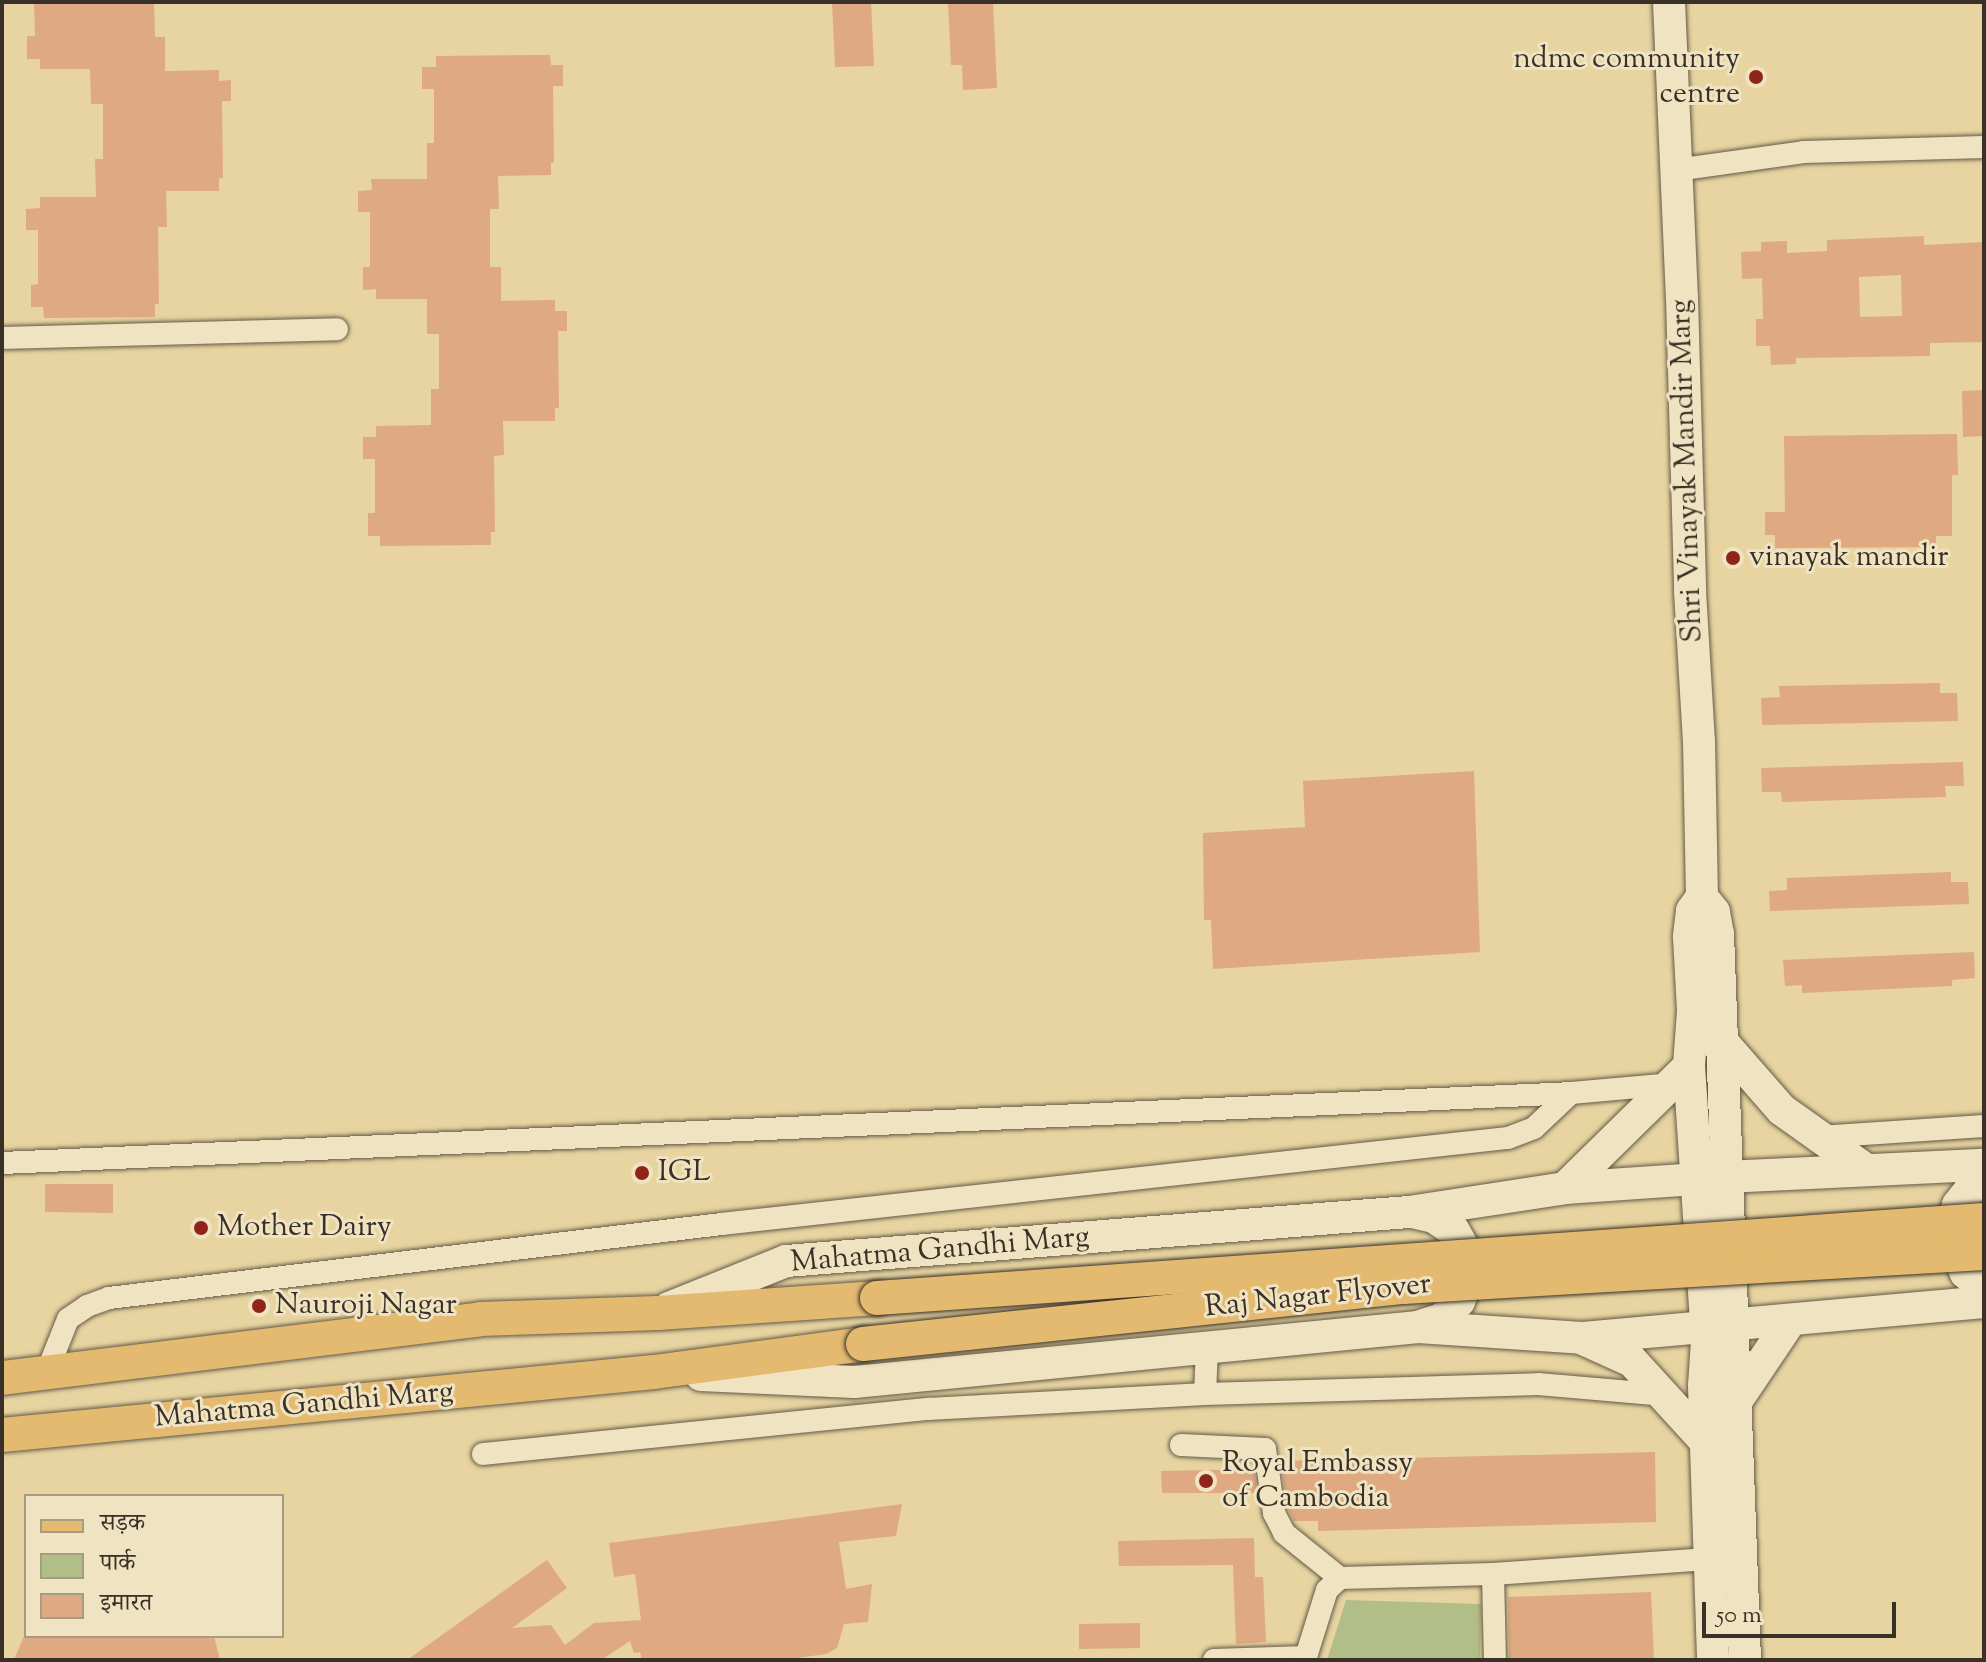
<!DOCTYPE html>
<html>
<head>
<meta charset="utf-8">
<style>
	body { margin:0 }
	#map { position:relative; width:1986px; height:1662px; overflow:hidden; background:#e7d4a1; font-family:"Sorts Mill Goudy","Noto Serif Devanagari",serif }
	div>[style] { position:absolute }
	.green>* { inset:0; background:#b1be88 }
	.building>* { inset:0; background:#dfa982 }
	.roads { filter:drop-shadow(0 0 2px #645a46) drop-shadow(0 0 2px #645a46) }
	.street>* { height:22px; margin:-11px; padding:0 11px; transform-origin:11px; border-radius:11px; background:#efe3c2 }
	.secondary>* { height:32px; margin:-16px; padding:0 16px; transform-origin:16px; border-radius:16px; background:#efe3c2 }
	.primary>* { height:34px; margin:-17px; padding:0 17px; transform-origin:17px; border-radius:17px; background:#e4ba70 }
	.bridges { filter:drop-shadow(0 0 2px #393127) drop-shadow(0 0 2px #393127) }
	.primary-bridge>* { height:34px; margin:-17px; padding:0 17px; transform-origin:17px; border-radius:17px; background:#e4ba70 }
	.dots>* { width:22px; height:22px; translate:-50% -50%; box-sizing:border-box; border:4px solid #efe3c2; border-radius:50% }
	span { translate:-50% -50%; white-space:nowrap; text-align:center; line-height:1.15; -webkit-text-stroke:6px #efe3c2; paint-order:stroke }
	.poi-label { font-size:30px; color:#393127 }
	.right { translate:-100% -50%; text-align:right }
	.left { translate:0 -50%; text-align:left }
	.street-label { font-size:30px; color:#393127 }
	.frame { position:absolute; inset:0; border:4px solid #393127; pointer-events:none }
	.legend { position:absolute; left:24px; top:1494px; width:260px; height:144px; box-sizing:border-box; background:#efe3c2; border:2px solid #a69c84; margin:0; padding:10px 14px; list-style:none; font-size:24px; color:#393127 }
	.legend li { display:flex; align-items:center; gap:16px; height:40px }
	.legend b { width:40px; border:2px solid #a69c84 }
	.scale { position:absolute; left:1702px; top:1602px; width:194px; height:36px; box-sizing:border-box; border:4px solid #393127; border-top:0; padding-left:10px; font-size:24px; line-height:28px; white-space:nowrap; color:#393127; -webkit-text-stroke:6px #efe3c2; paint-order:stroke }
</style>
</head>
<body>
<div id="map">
	<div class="green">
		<i style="clip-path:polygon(1346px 1600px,1481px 1604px,1480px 1660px,1327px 1660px)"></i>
	</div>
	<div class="building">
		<i style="clip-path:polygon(34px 2px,154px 2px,155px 37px,165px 37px,165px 71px,219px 70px,219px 81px,231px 80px,231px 101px,222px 101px,223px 178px,219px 178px,219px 191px,166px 191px,167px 227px,158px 227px,159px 304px,155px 304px,155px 317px,44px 318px,43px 307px,31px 307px,31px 285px,38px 284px,38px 230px,26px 230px,26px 209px,40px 208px,40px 197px,96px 197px,95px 159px,103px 159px,103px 104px,91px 104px,90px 69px,40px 69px,40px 59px,27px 59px,27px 36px,35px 36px)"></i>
		<i style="clip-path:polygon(832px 2px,871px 2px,874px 66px,835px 67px)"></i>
		<i style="clip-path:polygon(948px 2px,993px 2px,997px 88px,963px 90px,962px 65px,951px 65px)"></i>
		<i style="clip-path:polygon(550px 55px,551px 65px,563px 65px,563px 86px,553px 86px,554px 162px,551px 163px,551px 175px,498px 176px,499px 209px,490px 209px,490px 267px,501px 267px,501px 301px,555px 300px,555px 311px,567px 311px,567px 331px,558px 331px,559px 408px,555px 408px,555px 421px,503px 421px,504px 455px,494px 456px,495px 532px,491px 532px,491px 545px,380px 546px,380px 536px,368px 536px,368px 513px,375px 513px,375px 459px,363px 459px,363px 437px,376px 437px,376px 426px,431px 425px,431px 389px,439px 389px,439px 334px,427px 334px,427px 299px,376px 299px,376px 289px,363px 290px,363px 267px,370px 267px,370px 212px,358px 212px,358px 191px,372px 190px,371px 179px,427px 179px,427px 143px,434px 143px,434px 89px,422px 89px,422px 67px,436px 67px,436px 56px)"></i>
		<i style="clip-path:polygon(evenodd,1924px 236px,1924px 245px,1984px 242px,1984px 342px,1930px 343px,1930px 356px,1796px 358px,1796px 364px,1771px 365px,1770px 346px,1756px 346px,1756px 319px,1763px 319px,1762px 278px,1742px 279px,1741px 252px,1761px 251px,1761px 242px,1787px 241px,1787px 253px,1827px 251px,1827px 240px,1924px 236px,1901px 275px,1902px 316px,1860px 317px,1859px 277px,1901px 275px)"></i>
		<i style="clip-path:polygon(1984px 390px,1984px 436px,1963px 437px,1962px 391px)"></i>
		<i style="clip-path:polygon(1957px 434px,1958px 475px,1952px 475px,1952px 536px,1936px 536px,1936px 547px,1775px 548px,1775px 535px,1765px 535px,1765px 512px,1785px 512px,1784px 436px)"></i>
		<i style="clip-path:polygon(1940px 683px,1940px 693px,1957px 693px,1958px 721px,1762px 725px,1761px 698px,1780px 697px,1779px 686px)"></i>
		<i style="clip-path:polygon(1963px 762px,1964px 786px,1945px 786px,1946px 797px,1782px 802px,1781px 792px,1762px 792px,1761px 768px)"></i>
		<i style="clip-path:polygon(1474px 771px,1480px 952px,1213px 969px,1211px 920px,1204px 920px,1203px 833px,1305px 827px,1303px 781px)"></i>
		<i style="clip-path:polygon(1951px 872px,1951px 882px,1968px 882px,1969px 904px,1770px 911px,1769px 891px,1787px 890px,1787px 878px)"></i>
		<i style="clip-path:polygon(1974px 952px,1975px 978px,1952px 980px,1952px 986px,1802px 993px,1802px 985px,1785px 986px,1783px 960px)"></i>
		<i style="clip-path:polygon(45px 1184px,113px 1184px,113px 1213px,45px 1212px)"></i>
		<i style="clip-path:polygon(1655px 1452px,1656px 1522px,1318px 1531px,1318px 1521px,1294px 1521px,1288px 1509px,1281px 1465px,1281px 1461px)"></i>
		<i style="clip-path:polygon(1254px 1469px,1257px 1493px,1162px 1493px,1161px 1471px)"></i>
		<i style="clip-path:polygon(902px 1504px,896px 1536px,839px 1542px,846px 1589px,872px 1584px,868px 1622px,844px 1624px,837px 1648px,826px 1654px,783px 1660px,642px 1660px,640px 1652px,634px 1653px,630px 1641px,601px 1660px,407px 1660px,547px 1560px,567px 1588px,512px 1628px,551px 1625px,565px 1645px,594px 1623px,641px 1620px,635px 1574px,614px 1577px,609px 1543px)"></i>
		<i style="clip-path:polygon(1254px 1538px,1255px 1577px,1263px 1577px,1266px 1642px,1236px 1644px,1233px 1565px,1119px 1566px,1118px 1541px)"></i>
		<i style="clip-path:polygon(1651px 1592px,1654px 1660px,1509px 1660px,1508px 1597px)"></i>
		<i style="clip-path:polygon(1140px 1623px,1140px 1648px,1079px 1649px,1079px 1624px)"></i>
		<i style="clip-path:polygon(24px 1636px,214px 1636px,220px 1660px,14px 1660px)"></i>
	</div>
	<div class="roads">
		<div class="street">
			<i style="left:1676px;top:170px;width:129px;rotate:-8deg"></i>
			<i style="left:1804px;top:152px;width:180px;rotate:-1.6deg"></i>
			<i style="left:2px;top:338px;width:335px;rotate:-1.5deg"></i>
			<i style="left:1819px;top:1137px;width:165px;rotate:-3.8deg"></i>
			<i style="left:2px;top:1163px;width:1571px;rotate:-2.55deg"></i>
			<i style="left:1571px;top:1093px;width:100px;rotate:-5.1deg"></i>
			<i style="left:46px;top:1374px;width:59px;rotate:-68.2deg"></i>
			<i style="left:68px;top:1319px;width:23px;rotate:-34deg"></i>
			<i style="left:87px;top:1306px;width:23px;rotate:-20deg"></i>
			<i style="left:109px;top:1298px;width:616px;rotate:-6.89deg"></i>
			<i style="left:721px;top:1224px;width:792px;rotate:-6.24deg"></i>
			<i style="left:1508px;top:1138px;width:28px;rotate:-21deg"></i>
			<i style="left:1534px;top:1128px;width:51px;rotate:-43.4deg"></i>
			<i style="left:1205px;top:1394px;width:46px;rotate:-87.5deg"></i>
			<i style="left:1181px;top:1445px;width:84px;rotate:2.7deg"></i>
			<i style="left:1265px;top:1449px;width:65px;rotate:82deg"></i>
			<i style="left:1274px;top:1513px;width:22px;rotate:63deg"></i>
			<i style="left:1284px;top:1533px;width:72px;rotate:38.8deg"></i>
			<i style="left:483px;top:1454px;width:447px;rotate:-5.8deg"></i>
			<i style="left:928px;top:1409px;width:277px;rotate:-3.1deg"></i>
			<i style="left:1205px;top:1394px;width:333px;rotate:-1.7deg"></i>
			<i style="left:1538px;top:1384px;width:128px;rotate:4.9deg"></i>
			<i style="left:1493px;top:1574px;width:86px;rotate:88.7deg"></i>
			<i style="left:1214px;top:1660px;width:92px;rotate:-1.9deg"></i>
			<i style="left:1305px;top:1660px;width:73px;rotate:-72.6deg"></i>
			<i style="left:1327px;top:1590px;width:18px;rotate:-43deg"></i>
			<i style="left:1340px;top:1578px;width:153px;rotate:-1.5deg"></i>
			<i style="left:1493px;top:1574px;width:230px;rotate:-4deg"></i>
		</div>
		<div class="secondary">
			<i style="left:1669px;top:2px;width:296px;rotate:87.5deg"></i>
			<i style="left:1682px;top:298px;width:293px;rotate:88.4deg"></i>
			<i style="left:1690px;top:591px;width:150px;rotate:86.6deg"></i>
			<i style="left:1699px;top:741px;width:156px;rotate:88.9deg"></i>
			<i style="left:1702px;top:897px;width:17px;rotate:126deg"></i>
			<i style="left:1692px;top:911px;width:26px;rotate:97deg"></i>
			<i style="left:1689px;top:937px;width:74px;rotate:86.9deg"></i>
			<i style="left:1693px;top:1011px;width:55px;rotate:94.2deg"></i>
			<i style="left:1689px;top:1066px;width:275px;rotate:86.2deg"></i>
			<i style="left:1707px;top:1340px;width:46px;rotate:93.7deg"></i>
			<i style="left:1704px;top:1386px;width:274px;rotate:88.1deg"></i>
			<i style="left:1702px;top:897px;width:19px;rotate:51deg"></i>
			<i style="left:1714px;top:912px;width:22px;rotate:80deg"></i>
			<i style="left:1718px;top:934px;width:727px;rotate:87.87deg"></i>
			<i style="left:1725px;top:1045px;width:86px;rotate:48.8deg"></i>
			<i style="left:1782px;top:1110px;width:102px;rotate:35.4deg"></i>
			<i style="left:1984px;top:1179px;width:19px;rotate:141deg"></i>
			<i style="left:1969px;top:1191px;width:18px;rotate:128deg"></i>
			<i style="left:1958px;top:1205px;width:19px;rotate:106deg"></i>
			<i style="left:1953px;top:1223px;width:21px;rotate:87deg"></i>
			<i style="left:1954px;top:1244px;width:31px;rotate:68deg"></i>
			<i style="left:1966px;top:1273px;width:23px;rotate:40deg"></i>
			<i style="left:1565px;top:1188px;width:174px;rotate:-44.5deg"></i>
			<i style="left:1412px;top:1212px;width:23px;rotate:13deg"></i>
			<i style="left:1434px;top:1217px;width:24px;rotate:35deg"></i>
			<i style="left:1454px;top:1231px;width:25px;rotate:61deg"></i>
			<i style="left:1466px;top:1253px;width:25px;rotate:85deg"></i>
			<i style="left:1468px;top:1278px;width:25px;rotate:111deg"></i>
			<i style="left:1459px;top:1301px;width:25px;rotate:133deg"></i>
			<i style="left:1442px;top:1319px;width:25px;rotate:162deg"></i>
			<i style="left:669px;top:1308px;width:126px;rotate:-21.9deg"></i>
			<i style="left:786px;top:1261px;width:625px;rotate:-4.5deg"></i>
			<i style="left:1409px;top:1212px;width:158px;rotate:-8.7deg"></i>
			<i style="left:1565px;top:1188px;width:160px;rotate:-3.9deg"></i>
			<i style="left:1725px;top:1177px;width:259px;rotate:-2.7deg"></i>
			<i style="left:1585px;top:1340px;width:51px;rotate:24.1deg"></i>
			<i style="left:1632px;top:1361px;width:110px;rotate:47.6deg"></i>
			<i style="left:701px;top:1375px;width:153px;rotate:2.6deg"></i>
			<i style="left:854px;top:1382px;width:567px;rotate:-5.57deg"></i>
			<i style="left:1418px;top:1327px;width:164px;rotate:3.8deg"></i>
			<i style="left:1582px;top:1338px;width:404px;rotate:-5.1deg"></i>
			<i style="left:1735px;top:1403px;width:99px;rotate:-56.1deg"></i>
		</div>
		<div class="primary">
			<i style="left:2px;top:1378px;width:482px;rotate:-7deg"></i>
			<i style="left:480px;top:1319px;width:178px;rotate:-1.9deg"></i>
			<i style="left:658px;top:1313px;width:220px;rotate:-3.9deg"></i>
			<i style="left:2px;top:1435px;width:655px;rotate:-5.52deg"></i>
			<i style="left:654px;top:1372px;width:211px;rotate:-7.6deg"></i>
		</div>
	</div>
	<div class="bridges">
		<div class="primary-bridge">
			<i style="left:877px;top:1298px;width:1110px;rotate:-4.03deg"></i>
			<i style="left:863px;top:1344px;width:543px;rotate:-6.03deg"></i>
			<i style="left:1403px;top:1287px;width:582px;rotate:-3.35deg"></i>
		</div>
	</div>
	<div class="dots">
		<i style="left:1756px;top:77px;background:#8f2418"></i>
		<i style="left:1733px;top:558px;background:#8f2418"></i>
		<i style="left:642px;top:1173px;background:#8f2418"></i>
		<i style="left:201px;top:1228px;background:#8f2418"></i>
		<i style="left:259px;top:1306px;background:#8f2418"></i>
		<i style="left:1206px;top:1481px;background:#8f2418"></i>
	</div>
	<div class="poi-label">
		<span class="right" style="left:1740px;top:77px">ndmc community<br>centre</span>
		<span class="left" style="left:1749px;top:558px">vinayak mandir</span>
		<span class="left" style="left:658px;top:1173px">IGL</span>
		<span class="left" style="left:217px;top:1228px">Mother Dairy</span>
		<span class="left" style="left:275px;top:1306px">Nauroji Nagar</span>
		<span class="left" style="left:1222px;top:1481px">Royal Embassy<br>of Cambodia</span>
	</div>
	<div class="street-label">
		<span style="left:1688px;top:471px;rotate:-92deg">Shri Vinayak Mandir Marg</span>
		<span style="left:940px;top:1251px;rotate:-5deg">Mahatma Gandhi Marg</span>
		<span style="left:1318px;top:1297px;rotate:-6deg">Raj Nagar Flyover</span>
		<span style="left:304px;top:1406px;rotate:-5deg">Mahatma Gandhi Marg</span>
	</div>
	<div class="frame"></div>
	<ul class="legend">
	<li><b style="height:10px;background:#e4ba70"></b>सड़क</li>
	<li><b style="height:22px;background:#b1be88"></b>पार्क</li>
	<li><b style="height:22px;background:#dfa982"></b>इमारत</li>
	</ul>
	<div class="scale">50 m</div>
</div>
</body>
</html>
